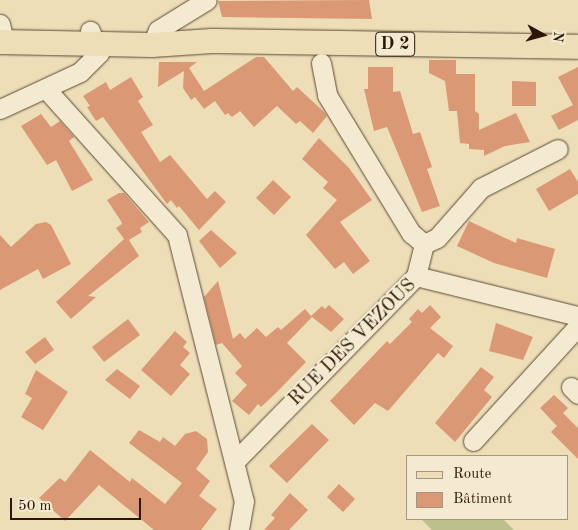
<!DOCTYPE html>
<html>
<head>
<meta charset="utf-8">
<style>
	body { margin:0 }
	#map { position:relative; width:578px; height:530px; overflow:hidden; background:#eddeb8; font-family:"Old Standard TT",serif }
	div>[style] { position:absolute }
	.green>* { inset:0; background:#bbc08d }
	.building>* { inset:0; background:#da9875 }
	.roads { filter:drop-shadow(0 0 1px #5d4931) drop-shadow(0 0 1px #5d4931) }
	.minor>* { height:19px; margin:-9.5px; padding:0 9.5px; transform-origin:9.5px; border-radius:9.5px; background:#f3ead1 }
	.major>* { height:24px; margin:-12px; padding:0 12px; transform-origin:12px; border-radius:12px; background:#eddeb8 }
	span { translate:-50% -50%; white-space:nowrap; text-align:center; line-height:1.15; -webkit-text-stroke:4.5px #f3ead1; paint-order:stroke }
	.shield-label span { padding:1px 4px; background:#f3ead1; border:1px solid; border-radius:4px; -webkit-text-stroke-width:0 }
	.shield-label { font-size:18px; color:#2d1704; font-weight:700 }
	.street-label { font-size:19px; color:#2d1704 }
	.legend { position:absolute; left:406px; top:455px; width:162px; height:65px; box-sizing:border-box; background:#f3ead1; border:1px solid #a4967f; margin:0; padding:6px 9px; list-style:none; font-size:15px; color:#2d1704 }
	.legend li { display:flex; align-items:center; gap:10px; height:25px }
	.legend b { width:25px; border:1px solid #a4967f }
	.north { position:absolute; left:518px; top:10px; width:50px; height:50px; -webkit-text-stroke:4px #f3ead1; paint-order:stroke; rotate:97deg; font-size:14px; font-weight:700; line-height:20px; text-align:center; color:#2d1704 }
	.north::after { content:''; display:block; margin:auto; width:18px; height:22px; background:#2d1704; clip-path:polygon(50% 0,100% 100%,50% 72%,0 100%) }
	.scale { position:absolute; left:10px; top:498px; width:131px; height:22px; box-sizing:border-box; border:2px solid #2d1704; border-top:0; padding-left:6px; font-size:15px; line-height:18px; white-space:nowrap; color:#2d1704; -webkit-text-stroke:4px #f3ead1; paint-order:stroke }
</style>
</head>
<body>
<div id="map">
	<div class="green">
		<i style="clip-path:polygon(421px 519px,503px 519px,514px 530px,432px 530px)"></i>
	</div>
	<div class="building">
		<i style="clip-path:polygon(369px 0,372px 19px,222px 17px,218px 1px)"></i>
		<i style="clip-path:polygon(256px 57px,264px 57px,293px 91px,297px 87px,324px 112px,327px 116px,313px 133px,300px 121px,296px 124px,277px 106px,254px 127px,240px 111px,232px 117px,228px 113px,225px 115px,215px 101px,204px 109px,195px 97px,191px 100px,183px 88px,184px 71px,158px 87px,159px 62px,197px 62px,189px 68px,204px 91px)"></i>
		<i style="clip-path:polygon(429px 60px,456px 60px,456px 74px,475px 74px,475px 111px,479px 114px,479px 130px,516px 113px,530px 142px,505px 146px,484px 156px,484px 150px,469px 149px,469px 144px,460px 143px,457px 111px,449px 111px,445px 81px,429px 73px)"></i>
		<i style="clip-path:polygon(368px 67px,393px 67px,393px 92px,400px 91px,413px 134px,420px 132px,432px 167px,427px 169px,440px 206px,422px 212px,387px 127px,374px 131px,364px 89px,368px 89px)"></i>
		<i style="clip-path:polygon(578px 67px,578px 120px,559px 130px,551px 116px,573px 105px,558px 77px)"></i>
		<i style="clip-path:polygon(131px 77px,143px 97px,138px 101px,153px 125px,141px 132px,160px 162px,170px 155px,207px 199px,215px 191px,226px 202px,199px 230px,179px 206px,177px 208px,171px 200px,167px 204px,103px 117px,96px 121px,87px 107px,90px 106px,83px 96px,106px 82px,110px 90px)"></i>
		<i style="clip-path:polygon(512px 81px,536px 82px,536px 106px,512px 106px)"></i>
		<i style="clip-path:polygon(41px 114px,51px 127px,60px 121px,74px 137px,69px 141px,93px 180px,72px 191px,56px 160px,47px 165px,21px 126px)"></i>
		<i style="clip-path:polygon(319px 138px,349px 168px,372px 200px,340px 222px,370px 261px,353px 274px,344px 262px,335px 269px,306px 235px,337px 200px,323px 188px,328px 182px,302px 159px)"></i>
		<i style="clip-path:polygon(570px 169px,578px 182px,578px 194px,549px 211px,536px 189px)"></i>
		<i style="clip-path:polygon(273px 180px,291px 197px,274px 215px,256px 198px)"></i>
		<i style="clip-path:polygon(119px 193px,124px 193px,149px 222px,140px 228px,142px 232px,129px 240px,139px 256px,88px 296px,96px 297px,71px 319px,56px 302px,124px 239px,116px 228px,122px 224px,121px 221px,107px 200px)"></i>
		<i style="clip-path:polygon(469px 221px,516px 243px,517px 238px,555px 249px,547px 278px,494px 263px,457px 246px)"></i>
		<i style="clip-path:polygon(46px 222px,51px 225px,71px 264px,43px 279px,38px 269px,0 290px,0 235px,11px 247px,36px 224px)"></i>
		<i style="clip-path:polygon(211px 230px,237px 253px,220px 268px,199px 241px)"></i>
		<i style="clip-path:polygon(218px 281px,233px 339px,240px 333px,245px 339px,257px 328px,266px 337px,278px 327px,281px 330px,305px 309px,311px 316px,322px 306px,325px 309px,329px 305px,344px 319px,331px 332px,312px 317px,287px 343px,306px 362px,277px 392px,261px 407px,258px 404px,249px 415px,232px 401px,247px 385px,235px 373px,242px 366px,222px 343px,216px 345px,204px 297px)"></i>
		<i style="clip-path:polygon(430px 305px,441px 317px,430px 328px,453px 346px,444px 358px,438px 353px,388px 411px,375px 403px,354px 425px,330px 401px,387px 341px,390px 344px,412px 322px,409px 319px,418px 309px,422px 313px)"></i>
		<i style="clip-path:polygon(128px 319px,140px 335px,104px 362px,92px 347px)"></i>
		<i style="clip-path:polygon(496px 323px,533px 337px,523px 360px,489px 351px)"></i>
		<i style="clip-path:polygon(175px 331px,187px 342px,183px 347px,190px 353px,180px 365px,190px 374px,171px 396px,141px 370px)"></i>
		<i style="clip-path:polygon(45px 337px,54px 350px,35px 364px,25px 352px)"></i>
		<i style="clip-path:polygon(481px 367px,494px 377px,484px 390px,492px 397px,455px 442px,435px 423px)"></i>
		<i style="clip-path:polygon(117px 369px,140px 386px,130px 399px,105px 380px)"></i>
		<i style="clip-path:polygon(36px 370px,68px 392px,43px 430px,21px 417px,32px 398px,25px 394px)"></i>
		<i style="clip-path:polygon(554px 395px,568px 408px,563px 413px,578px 428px,578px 459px,551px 432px,557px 426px,540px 408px)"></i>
		<i style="clip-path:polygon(312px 424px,329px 440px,287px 483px,269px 466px)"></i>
		<i style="clip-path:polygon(139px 430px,160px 442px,163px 437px,175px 446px,185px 434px,196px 431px,207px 439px,208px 452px,196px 469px,210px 481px,199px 496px,217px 509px,201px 530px,154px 530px,99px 485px,65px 521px,39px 498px,60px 478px,65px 482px,90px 450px,130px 482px,132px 478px,165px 504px,182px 483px,129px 443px)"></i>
		<i style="clip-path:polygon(339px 484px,355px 499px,343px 512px,327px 497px)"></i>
		<i style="clip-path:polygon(290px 493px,308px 510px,289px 530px,264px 530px,275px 518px,271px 515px)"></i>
	</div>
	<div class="roads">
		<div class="minor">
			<i style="left:0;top:24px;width:18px;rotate:77deg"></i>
			<i style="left:152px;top:45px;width:16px;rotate:-68deg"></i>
			<i style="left:158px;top:30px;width:57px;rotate:-31.5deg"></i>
			<i style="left:321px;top:63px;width:33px;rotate:79deg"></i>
			<i style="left:327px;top:95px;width:162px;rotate:58.7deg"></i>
			<i style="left:411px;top:233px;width:17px;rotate:40deg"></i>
			<i style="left:424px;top:244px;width:33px;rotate:104deg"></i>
			<i style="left:46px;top:89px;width:196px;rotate:48.1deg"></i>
			<i style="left:177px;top:235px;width:274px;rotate:75.9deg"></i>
			<i style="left:244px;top:501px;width:29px;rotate:100deg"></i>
			<i style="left:0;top:109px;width:88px;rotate:-24.8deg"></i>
			<i style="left:80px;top:72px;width:27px;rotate:-45deg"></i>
			<i style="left:99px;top:53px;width:24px;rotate:-112deg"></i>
			<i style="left:424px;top:244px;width:14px;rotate:-25deg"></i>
			<i style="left:437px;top:238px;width:67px;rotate:-48.7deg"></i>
			<i style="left:481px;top:188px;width:86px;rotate:-26.9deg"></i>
			<i style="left:571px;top:387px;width:10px;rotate:45deg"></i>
			<i style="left:473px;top:441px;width:156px;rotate:-47.6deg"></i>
			<i style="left:235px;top:461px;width:259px;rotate:-45.6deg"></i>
			<i style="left:416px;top:276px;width:167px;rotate:13.9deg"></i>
		</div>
		<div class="major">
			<i style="left:0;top:42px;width:152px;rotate:1.1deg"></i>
			<i style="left:152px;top:45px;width:60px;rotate:-3.8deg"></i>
			<i style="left:212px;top:41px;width:366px;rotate:0.9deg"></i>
		</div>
	</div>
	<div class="shield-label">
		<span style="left:395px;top:44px">D 2</span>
	</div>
	<div class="street-label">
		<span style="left:353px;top:343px;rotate:-45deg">RUE DES VEZOUS</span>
	</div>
	<ul class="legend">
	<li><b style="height:6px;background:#eddeb8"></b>Route</li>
	<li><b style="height:14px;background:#da9875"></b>Bâtiment</li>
	</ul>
	<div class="north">N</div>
	<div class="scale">50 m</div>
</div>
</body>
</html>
